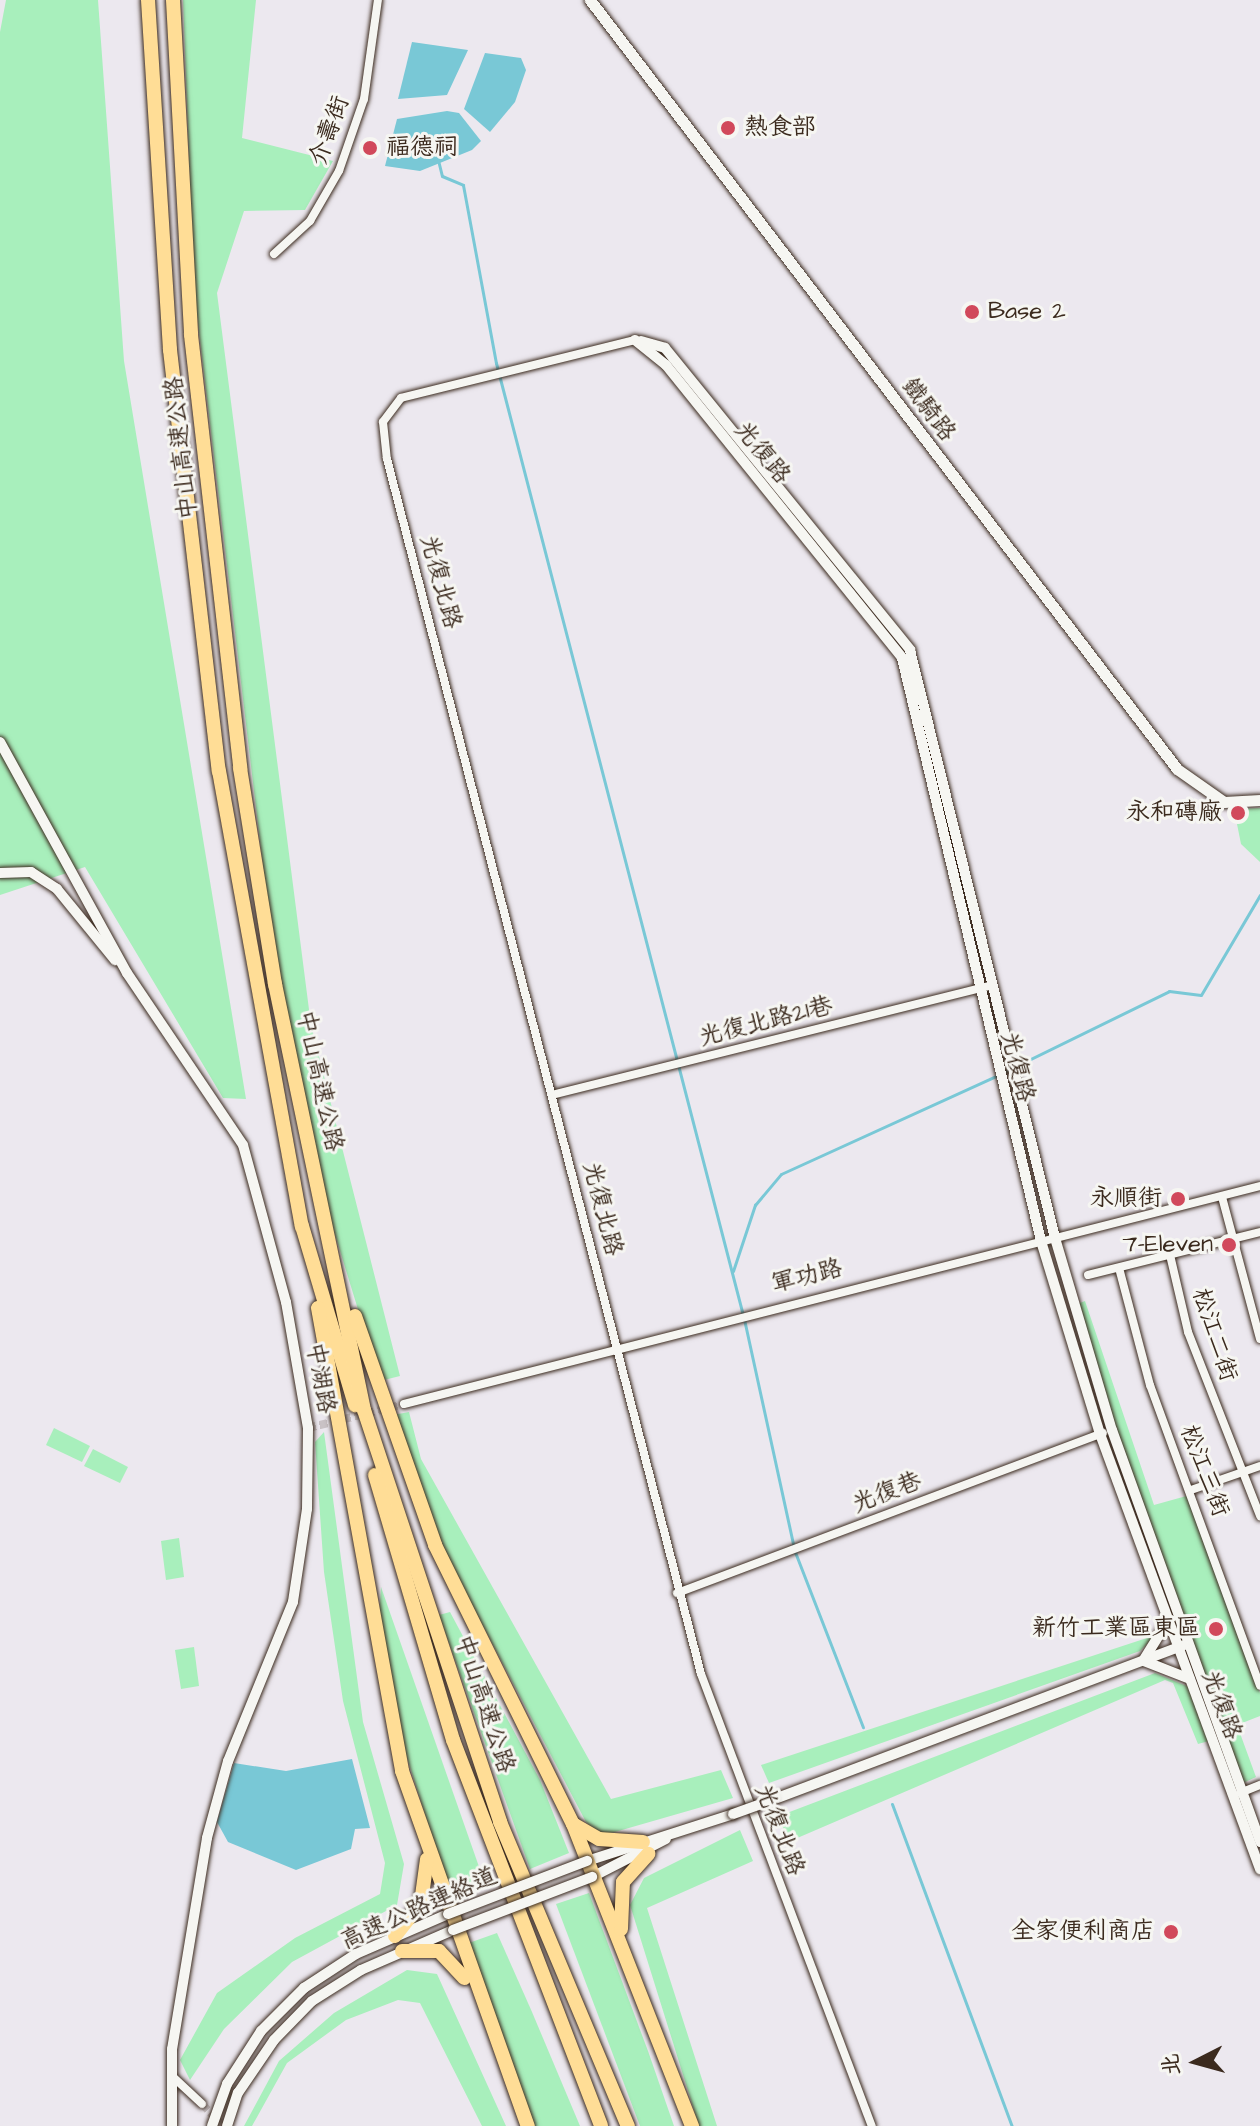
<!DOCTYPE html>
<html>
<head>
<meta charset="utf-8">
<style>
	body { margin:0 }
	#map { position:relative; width:1260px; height:2126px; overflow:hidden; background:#ece8ef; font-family:"Architects Daughter","LXGW WenKai TC",sans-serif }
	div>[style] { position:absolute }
	.green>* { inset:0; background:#a8efbc }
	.water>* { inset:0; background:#79c8d6 }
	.stream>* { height:3px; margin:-1.5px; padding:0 1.5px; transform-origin:1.5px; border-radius:1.5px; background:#79c8d6 }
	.minor-tunnel>* { height:8px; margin-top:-4px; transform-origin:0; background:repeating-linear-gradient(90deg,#c9c2c5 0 8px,transparent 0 12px) }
	.roads { filter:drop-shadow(0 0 2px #3b2a1e) drop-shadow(0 0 2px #3b2a1e) }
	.minor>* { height:8px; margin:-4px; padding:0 4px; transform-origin:4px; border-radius:4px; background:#f6f6f2 }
	.tertiary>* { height:10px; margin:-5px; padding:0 5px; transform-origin:5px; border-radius:5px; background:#f6f6f2 }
	.secondary>* { height:11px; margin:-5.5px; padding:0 5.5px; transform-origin:5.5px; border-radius:5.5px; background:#f6f6f2 }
	.motorway>* { height:14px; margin:-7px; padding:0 7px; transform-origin:7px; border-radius:7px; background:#ffdd96 }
	.bridges { filter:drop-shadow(0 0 2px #3b2a1e) drop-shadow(0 0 2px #3b2a1e) }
	.tertiary-bridge>* { height:10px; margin:-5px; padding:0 5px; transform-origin:5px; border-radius:5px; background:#f6f6f2 }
	.dots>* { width:22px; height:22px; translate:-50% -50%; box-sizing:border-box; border:4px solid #f6f6f2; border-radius:50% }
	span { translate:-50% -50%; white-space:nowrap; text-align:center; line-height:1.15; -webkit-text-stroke:6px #f6f6f2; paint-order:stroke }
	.poi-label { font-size:24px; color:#3b2a1e }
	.left { translate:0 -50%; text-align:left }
	.right { translate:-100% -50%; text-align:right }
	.street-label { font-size:24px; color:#3b2a1e }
	.north { position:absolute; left:1156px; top:2022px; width:80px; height:80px; -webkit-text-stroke:6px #f6f6f2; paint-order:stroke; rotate:264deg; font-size:22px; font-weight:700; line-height:32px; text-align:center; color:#3b2a1e }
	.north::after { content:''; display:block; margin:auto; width:28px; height:36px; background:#3b2a1e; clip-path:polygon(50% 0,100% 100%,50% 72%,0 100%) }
</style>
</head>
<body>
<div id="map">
	<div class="green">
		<i style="clip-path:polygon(6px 0,98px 0,124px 361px,246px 1099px,223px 1098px,85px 867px,0 895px,0 32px)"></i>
		<i style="clip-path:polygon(183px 0,256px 0,242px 138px,333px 161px,305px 210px,244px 211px,217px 293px,311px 1025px,400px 1376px,380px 1381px,325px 1202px,277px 983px,194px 290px)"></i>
		<i style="clip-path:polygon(1260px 808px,1260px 862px,1241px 844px,1234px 809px)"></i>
		<i style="clip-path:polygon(1085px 1301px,1154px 1505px,1190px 1495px,1260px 1693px,1260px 1716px,1237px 1725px,1256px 1777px,1243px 1783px,1114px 1429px,1077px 1304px)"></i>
		<i style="clip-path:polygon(409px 1412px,421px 1459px,611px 1799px,721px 1770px,733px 1798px,601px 1836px,586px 1822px,449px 1561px,393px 1415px)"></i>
		<i style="clip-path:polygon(54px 1428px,90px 1446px,82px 1462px,46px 1445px)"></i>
		<i style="clip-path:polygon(324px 1432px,363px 1722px,404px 1864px,397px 1905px,292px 1962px,224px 2029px,190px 2080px,180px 2060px,217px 1993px,295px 1938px,380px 1894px,385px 1863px,343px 1701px,324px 1572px,315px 1442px)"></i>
		<i style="clip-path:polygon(93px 1449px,128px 1467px,120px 1483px,84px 1466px)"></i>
		<i style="clip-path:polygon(179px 1538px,184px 1577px,166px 1580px,161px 1541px)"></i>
		<i style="clip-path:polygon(381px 1587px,484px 1881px,450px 1893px,404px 1748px,379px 1621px)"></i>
		<i style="clip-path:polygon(450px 1612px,540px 1780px,569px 1853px,530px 1869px,439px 1615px)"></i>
		<i style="clip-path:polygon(1156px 1635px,1140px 1651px,769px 1783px,761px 1765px)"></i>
		<i style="clip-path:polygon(194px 1647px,199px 1686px,181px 1689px,175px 1650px)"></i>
		<i style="clip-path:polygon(1155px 1673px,1189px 1687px,1209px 1741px,1198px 1744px,1173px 1683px,1165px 1680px,788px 1842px,779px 1816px)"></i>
		<i style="clip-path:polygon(740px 1830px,753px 1861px,647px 1908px,717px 2126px,699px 2126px,630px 1905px,644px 1878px)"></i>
		<i style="clip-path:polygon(589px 1893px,648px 2051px,674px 2126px,640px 2126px,556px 1904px)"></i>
		<i style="clip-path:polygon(497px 1933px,532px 2012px,580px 2126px,534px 2126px,466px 1944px)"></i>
		<i style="clip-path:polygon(407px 1970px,437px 1974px,506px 2126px,482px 2126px,420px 2003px,398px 2000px,346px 2020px,287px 2063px,252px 2126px,244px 2126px,279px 2061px,334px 2013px)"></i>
	</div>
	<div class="water">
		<i style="clip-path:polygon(412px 42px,468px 50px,447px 95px,398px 99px)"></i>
		<i style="clip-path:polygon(485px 53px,521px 58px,526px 70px,515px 102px,490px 132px,464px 109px)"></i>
		<i style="clip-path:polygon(447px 111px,459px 113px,481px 141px,472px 150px,420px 171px,385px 166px,397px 119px)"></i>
		<i style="clip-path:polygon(352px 1759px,370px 1828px,355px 1829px,351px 1849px,296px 1870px,228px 1842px,217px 1822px,234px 1763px,286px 1771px)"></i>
	</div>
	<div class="stream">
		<i style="left:438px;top:160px;width:16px;rotate:76deg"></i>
		<i style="left:442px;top:176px;width:23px;rotate:23deg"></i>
		<i style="left:463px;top:185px;width:181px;rotate:79.5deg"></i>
		<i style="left:496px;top:363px;width:988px;rotate:75.46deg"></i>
		<i style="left:744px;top:1319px;width:239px;rotate:77.7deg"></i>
		<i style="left:795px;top:1552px;width:188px;rotate:68.8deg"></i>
		<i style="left:1004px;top:1072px;width:184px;rotate:-26.1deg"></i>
		<i style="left:1169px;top:991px;width:32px;rotate:7deg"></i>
		<i style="left:1201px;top:995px;width:116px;rotate:-59.5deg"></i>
		<i style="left:733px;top:1271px;width:70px;rotate:-71.6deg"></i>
		<i style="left:755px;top:1205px;width:40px;rotate:-50deg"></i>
		<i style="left:781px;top:1174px;width:239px;rotate:-24.5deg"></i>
		<i style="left:892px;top:1804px;width:344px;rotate:69.6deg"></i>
	</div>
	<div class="minor-tunnel">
		<i style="left:308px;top:1428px;width:99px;rotate:-14deg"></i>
		<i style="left:202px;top:2104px;width:30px;rotate:46deg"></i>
	</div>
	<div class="roads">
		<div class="minor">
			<i style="left:274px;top:254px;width:49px;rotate:-42.5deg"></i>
			<i style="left:310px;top:221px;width:58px;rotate:-59.9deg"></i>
			<i style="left:339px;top:171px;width:76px;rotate:-70.9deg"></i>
			<i style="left:364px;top:99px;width:100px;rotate:-82deg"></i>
			<i style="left:635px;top:340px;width:241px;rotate:166.1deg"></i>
			<i style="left:401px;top:398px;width:30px;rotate:127deg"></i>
			<i style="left:383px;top:422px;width:37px;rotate:84deg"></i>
			<i style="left:387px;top:459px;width:1255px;rotate:75.51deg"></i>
			<i style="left:701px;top:1674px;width:483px;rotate:69.3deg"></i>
			<i style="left:552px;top:1095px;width:451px;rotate:-14deg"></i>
			<i style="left:1222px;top:1197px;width:147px;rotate:75deg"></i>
			<i style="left:1170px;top:1255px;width:79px;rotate:76.8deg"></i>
			<i style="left:1188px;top:1332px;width:198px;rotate:68.6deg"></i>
			<i style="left:1119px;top:1268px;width:121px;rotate:75.2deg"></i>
			<i style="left:1150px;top:1385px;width:320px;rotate:69.9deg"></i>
			<i style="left:1088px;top:1275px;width:177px;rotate:-14deg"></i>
			<i style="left:404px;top:1404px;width:883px;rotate:-14.29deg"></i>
			<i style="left:1191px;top:1490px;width:73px;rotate:-19.2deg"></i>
			<i style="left:677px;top:1593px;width:455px;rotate:-20.6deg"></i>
			<i style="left:1240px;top:1793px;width:22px;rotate:-22deg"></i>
			<i style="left:172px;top:2076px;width:41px;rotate:43deg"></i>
		</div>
		<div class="tertiary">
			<i style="left:635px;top:340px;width:40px;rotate:39deg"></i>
			<i style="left:666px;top:365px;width:376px;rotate:51.1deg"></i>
			<i style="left:902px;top:658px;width:599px;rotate:76.59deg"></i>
			<i style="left:1041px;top:1241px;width:202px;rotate:73deg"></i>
			<i style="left:1100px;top:1434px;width:464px;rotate:69.8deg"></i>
			<i style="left:641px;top:341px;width:25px;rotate:16deg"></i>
			<i style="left:665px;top:348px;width:389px;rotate:50.9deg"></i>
			<i style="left:910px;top:650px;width:606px;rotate:76.15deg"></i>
			<i style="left:1055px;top:1238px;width:200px;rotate:73.5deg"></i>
			<i style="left:1112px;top:1430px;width:438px;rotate:70.2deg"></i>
			<i style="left:0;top:742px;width:264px;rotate:61.2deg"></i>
			<i style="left:127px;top:973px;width:207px;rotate:56deg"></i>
			<i style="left:243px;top:1145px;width:163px;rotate:74.7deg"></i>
			<i style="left:286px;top:1302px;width:128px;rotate:80.1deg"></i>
			<i style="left:308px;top:1428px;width:81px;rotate:90.7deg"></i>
			<i style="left:307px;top:1509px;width:94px;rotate:98.6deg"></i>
			<i style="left:293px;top:1602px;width:172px;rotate:112.2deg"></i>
			<i style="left:228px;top:1761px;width:80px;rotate:105.3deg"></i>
			<i style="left:207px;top:1838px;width:214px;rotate:99.4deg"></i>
			<i style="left:172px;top:2049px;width:77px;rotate:90deg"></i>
			<i style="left:0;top:873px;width:31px;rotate:-2deg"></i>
			<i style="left:31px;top:872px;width:31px;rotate:33deg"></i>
			<i style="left:57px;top:889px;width:92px;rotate:50.8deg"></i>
			<i style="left:1143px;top:1661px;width:49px;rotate:-58.2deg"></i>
			<i style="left:1144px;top:1661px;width:49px;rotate:21.4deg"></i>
			<i style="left:772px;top:1800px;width:440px;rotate:-20.6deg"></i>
			<i style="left:587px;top:1861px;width:153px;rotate:-17.8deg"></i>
			<i style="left:592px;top:1877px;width:83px;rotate:-27.2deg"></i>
			<i style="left:212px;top:2126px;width:45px;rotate:-70.3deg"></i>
			<i style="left:227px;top:2084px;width:63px;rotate:-57.3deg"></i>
			<i style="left:261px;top:2031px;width:61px;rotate:-45deg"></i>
			<i style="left:304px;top:1988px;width:62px;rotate:-33.2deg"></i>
			<i style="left:356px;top:1954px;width:100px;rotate:-23.5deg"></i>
			<i style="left:227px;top:2126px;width:35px;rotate:-72deg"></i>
			<i style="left:238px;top:2093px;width:64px;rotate:-55.8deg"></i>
			<i style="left:274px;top:2040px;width:54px;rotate:-45.7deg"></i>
			<i style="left:312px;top:2001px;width:58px;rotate:-32.3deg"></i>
			<i style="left:361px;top:1970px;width:100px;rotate:-23.5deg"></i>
		</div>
		<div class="secondary">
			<i style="left:590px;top:0;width:967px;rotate:52.64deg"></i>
			<i style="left:1177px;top:769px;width:57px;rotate:35.1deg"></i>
			<i style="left:1224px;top:802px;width:36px;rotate:-3deg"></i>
		</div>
		<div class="motorway">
			<i style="left:148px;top:0;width:351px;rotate:86.4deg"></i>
			<i style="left:170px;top:350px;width:424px;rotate:83.4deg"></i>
			<i style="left:219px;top:771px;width:463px;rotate:79.7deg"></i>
			<i style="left:302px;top:1226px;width:187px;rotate:73.5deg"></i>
			<i style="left:173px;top:0;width:335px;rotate:86.9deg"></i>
			<i style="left:191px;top:335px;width:436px;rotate:83.5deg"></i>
			<i style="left:240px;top:768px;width:219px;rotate:80.8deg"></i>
			<i style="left:275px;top:984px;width:435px;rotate:78.2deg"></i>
			<i style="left:364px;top:1410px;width:434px;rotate:71.7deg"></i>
			<i style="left:500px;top:1822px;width:330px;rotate:67.2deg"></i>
			<i style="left:318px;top:1308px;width:471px;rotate:79.7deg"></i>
			<i style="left:402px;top:1771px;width:377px;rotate:70.5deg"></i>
			<i style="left:355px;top:1316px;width:243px;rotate:70.7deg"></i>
			<i style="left:435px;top:1545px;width:311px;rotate:63.7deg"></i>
			<i style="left:573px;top:1824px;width:325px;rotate:68.5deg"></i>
			<i style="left:375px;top:1475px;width:276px;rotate:73.6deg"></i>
			<i style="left:453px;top:1740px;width:413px;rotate:69deg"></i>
			<i style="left:573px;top:1824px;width:30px;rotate:30deg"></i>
			<i style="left:599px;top:1839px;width:44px;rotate:3.9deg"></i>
			<i style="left:621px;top:1929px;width:47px;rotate:-87.6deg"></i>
			<i style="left:623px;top:1882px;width:38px;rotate:-48deg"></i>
			<i style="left:395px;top:1936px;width:42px;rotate:-51.8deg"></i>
			<i style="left:421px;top:1903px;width:44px;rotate:-82.2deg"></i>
			<i style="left:402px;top:1951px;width:37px"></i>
			<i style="left:439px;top:1951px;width:37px;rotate:47deg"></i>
		</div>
	</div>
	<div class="bridges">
		<div class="tertiary-bridge">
			<i style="left:733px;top:1814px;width:41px;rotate:-19.7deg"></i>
			<i style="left:448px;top:1914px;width:149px;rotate:-20.9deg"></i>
			<i style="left:453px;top:1930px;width:149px;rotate:-20.9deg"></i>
		</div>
	</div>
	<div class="dots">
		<i style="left:728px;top:128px;background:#d1495b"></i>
		<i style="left:370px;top:148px;background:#d1495b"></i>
		<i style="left:972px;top:312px;background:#d1495b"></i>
		<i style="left:1238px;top:813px;background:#d1495b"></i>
		<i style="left:1178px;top:1199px;background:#d1495b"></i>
		<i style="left:1229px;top:1245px;background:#d1495b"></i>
		<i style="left:1216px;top:1629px;background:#d1495b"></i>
		<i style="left:1171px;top:1932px;background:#d1495b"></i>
	</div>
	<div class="poi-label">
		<span class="left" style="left:744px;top:128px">熱食部</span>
		<span class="left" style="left:386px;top:148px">福德祠</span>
		<span class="left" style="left:988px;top:312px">Base 2</span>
		<span class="right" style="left:1222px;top:813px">永和磚廠</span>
		<span class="right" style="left:1162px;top:1199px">永順街</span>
		<span class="right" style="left:1213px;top:1245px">7-Eleven</span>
		<span class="right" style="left:1200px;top:1629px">新竹工業區東區</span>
		<span class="right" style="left:1155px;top:1932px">全家便利商店</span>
	</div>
	<div class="street-label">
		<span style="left:330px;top:131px;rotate:-70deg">介壽街</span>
		<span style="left:928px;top:410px;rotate:53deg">鐵騎路</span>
		<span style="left:182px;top:448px;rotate:-96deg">中山高速公路</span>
		<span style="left:762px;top:453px;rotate:51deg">光復路</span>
		<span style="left:440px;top:582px;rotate:75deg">光復北路</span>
		<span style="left:766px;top:1022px;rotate:-14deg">光復北路21巷</span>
		<span style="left:1017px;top:1067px;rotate:76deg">光復路</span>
		<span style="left:319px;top:1081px;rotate:78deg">中山高速公路</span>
		<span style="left:602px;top:1209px;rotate:76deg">光復北路</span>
		<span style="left:807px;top:1277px;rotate:-14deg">軍功路</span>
		<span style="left:1214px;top:1335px;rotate:72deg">松江二街</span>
		<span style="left:320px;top:1378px;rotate:80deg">中湖路</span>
		<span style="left:1204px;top:1471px;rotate:69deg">松江三街</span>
		<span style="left:887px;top:1493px;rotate:-21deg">光復巷</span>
		<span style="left:484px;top:1704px;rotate:72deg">中山高速公路</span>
		<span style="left:1221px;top:1705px;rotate:70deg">光復路</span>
		<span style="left:779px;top:1830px;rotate:69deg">光復北路</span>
		<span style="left:419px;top:1909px;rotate:-24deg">高速公路連絡道</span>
	</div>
	<div class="north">北</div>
</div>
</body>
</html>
